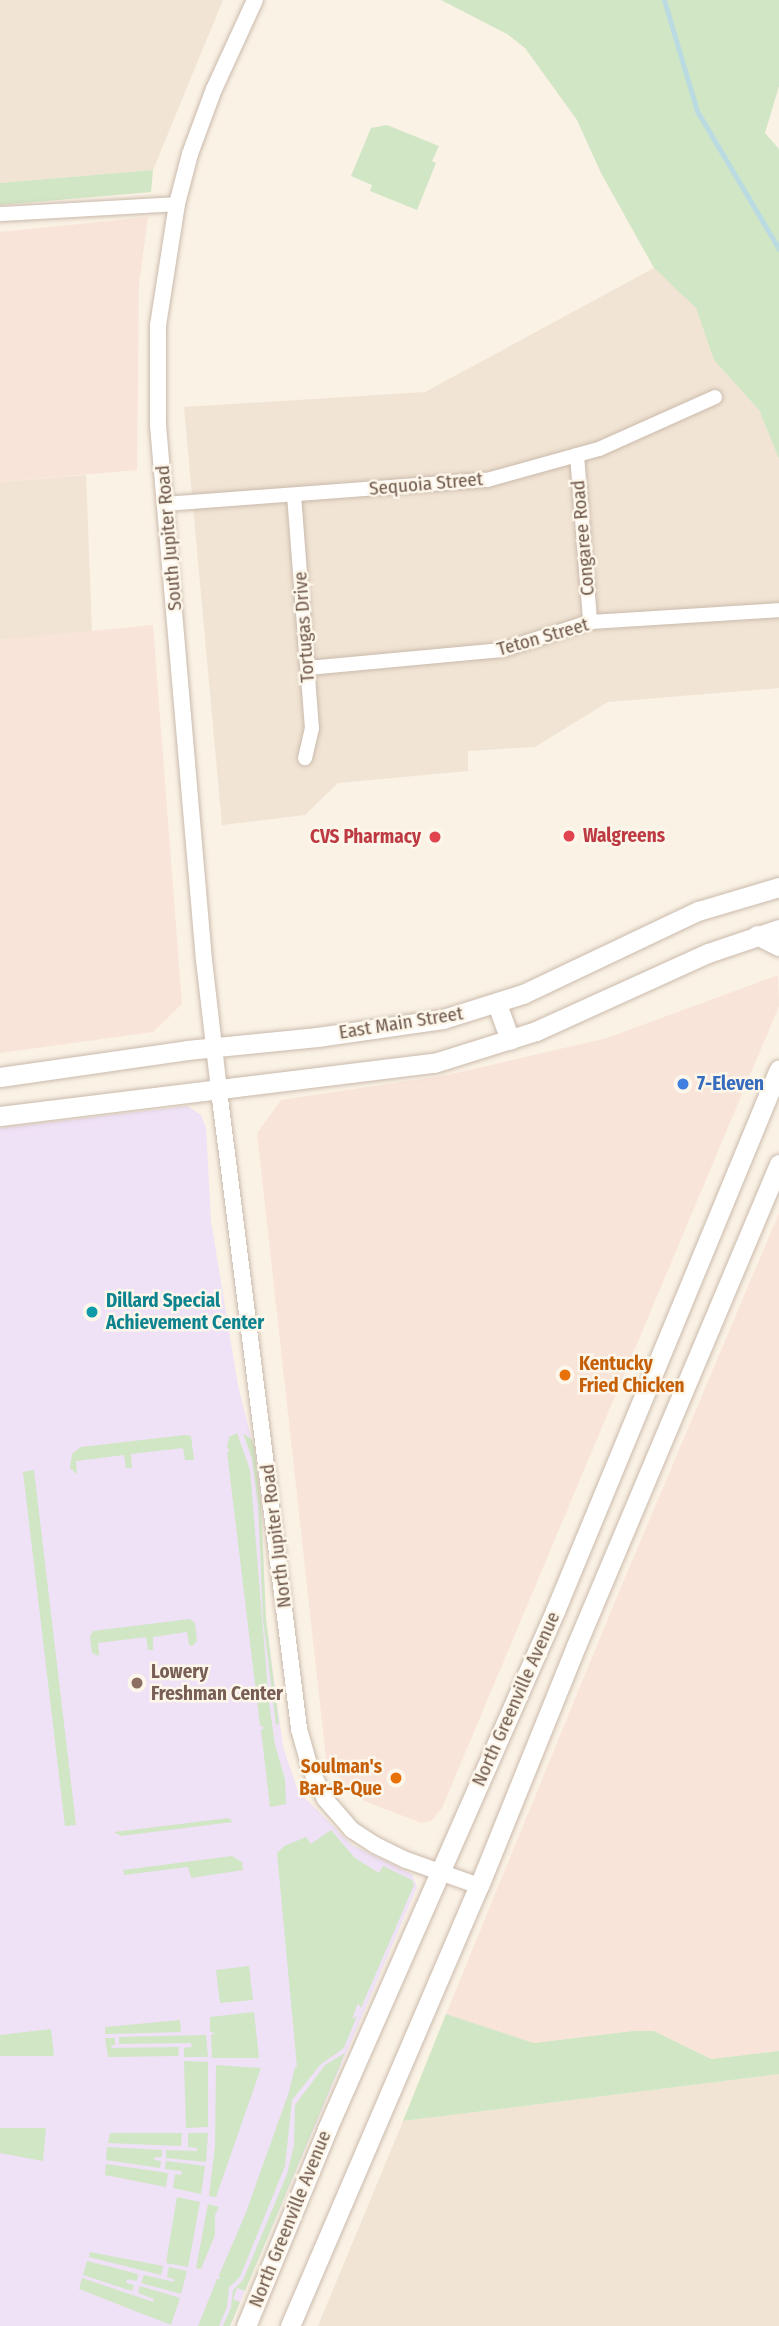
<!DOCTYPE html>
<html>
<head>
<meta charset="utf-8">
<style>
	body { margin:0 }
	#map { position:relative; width:779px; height:2326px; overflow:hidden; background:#faf2e5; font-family:"Fira Sans Condensed",sans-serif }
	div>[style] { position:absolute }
	.residential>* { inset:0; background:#f1e4d4 }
	.commercial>* { inset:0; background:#f9e4d9 }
	.education>* { inset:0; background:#efe1f6 }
	.green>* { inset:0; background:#d1e6c4 }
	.stream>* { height:5px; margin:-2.5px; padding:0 2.5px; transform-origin:2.5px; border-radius:2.5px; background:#bbdbe2 }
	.roads { filter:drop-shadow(0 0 2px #cabaac) drop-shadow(0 0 2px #cabaac) }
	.minor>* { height:14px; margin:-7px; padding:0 7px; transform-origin:7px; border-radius:7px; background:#fff }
	.tertiary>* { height:16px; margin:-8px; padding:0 8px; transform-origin:8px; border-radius:8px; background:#fff }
	.secondary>* { height:19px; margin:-9.5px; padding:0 9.5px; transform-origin:9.5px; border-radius:9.5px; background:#fff }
	.dots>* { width:19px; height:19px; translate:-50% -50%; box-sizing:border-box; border:4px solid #fdf6ea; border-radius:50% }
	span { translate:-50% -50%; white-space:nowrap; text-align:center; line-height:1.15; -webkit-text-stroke:5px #fdf6ea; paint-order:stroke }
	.street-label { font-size:19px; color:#705a4c }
	.health-label { font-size:19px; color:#be3a42; font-weight:700 }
	.left { translate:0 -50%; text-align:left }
	.right { translate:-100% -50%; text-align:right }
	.shop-label { font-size:19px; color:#366cbe; font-weight:700 }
	.culture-label { font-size:19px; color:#0d838f; font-weight:700 }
	.food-label { font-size:19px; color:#c56008; font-weight:700 }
	.education-label { font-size:19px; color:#785e54; font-weight:700 }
</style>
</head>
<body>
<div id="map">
	<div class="residential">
		<i style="clip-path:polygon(0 0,223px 0,153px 170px,0 183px)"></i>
		<i style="clip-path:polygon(654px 268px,696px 307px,714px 360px,759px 410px,779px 459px,779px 688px,608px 702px,535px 747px,468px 751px,468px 771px,338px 783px,305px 815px,222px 825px,184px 407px,425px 392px)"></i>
		<i style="clip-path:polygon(86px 475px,92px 632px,0 640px,0 482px)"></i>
		<i style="clip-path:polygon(779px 2074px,779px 2326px,318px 2326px,403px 2121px)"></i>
	</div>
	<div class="commercial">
		<i style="clip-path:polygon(148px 217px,139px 285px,137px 470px,0 482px,0 232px)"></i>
		<i style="clip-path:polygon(153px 625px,182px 1004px,153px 1032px,0 1053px,0 640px)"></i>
		<i style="clip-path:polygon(778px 975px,779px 1006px,442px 1808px,431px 1821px,421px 1823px,352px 1796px,326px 1758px,257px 1133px,281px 1100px,448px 1075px,607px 1038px)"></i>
		<i style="clip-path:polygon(779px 1213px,779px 2051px,711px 2059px,654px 2031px,633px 2031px,534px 2043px,446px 2014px,613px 1606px)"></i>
	</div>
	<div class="education">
		<i style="clip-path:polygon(187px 1106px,201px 1115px,206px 1128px,211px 1221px,238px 1386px,254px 1449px,261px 1503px,266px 1619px,283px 1747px,298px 1791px,352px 1845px,412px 1874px,417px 1887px,230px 2326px,0 2326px,0 1128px)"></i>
	</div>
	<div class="green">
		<i style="clip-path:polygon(441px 0,779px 0,779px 86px,765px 133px,779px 149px,779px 459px,759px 410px,714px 360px,696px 308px,654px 268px,601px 173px,577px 120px,525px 48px,507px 34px)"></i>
		<i style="clip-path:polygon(387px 125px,439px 146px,432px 161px,436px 163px,417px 210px,370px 191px,372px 185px,351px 176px,371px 128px)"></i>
		<i style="clip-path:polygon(153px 170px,151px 192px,0 205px,0 183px)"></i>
		<i style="clip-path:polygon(237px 1433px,250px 1470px,269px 1703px,275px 1745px,285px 1779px,286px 1804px,270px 1807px,261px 1730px,264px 1728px,260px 1725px,227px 1452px,230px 1451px,227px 1447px,229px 1437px)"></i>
		<i style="clip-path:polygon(243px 1433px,252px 1440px,254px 1446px,261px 1503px,266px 1619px,279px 1724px,276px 1725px,263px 1619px,258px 1504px,252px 1459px)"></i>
		<i style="clip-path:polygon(185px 1435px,191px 1436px,194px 1460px,185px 1460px,183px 1448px,131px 1454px,132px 1468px,126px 1468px,124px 1455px,76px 1461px,77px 1474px,70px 1468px,72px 1454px,81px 1447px)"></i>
		<i style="clip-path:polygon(34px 1470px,76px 1825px,65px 1826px,23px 1472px)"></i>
		<i style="clip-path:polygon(190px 1619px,195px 1623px,197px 1641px,192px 1646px,189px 1645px,187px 1632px,153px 1637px,153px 1650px,148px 1650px,146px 1637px,98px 1643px,99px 1656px,92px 1653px,90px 1636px,93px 1631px)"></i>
		<i style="clip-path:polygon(229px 1818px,233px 1822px,121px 1836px,114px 1832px)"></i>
		<i style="clip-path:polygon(331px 1830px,355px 1858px,379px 1873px,383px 1866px,412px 1880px,414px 1885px,361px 2008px,358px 2003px,352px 2019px,357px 2016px,344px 2048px,320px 2065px,292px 2100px,285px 2166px,240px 2277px,229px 2287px,227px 2307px,219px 2326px,198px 2326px,217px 2279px,220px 2279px,219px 2275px,245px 2215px,289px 2092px,295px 2067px,297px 2067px,277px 1853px,284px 1846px,306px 1837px,311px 1844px)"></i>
		<i style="clip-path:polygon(232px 1856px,242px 1862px,243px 1870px,191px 1878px,188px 1867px,124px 1875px,123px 1870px)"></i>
		<i style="clip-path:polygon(249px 1966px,253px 2000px,220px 2003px,216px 1970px)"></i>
		<i style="clip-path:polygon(254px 2012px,259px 2058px,212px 2058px,211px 2035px,215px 2034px,210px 2031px,210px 2017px)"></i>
		<i style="clip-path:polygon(446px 2014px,534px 2043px,633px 2031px,654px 2031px,711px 2059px,779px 2051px,779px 2074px,403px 2121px)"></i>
		<i style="clip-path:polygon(180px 2020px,181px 2032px,105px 2034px,105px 2027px)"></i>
		<i style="clip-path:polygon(51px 2029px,54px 2056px,0 2056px,0 2035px)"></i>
		<i style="clip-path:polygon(206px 2035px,208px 2057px,184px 2057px,184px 2048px,192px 2047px,191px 2043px,119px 2044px,119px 2037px)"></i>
		<i style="clip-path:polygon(105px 2038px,115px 2038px,115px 2045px,111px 2045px,112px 2048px,179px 2047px,178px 2056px,108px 2057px)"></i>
		<i style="clip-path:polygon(345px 2053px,245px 2291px,237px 2288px,233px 2299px,240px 2302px,230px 2326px,223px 2326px,231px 2307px,233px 2290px,243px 2280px,287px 2174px,294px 2145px,295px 2105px,325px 2065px)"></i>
		<i style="clip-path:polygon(184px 2061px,208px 2062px,208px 2127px,186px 2128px)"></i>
		<i style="clip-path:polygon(216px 2065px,261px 2068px,216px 2197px,209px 2196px,215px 2146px)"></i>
		<i style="clip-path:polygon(0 2128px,46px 2128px,43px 2161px,0 2153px)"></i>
		<i style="clip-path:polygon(110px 2133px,182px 2133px,181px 2146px,108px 2143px)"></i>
		<i style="clip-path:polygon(188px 2133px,208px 2133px,206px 2162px,166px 2158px,166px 2150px,197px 2151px,197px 2148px,188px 2147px)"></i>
		<i style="clip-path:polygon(107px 2147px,162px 2150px,162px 2157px,155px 2157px,154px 2160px,161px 2161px,160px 2168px,106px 2160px)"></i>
		<i style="clip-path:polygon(166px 2161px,205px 2166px,201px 2194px,173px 2188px,175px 2174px,181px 2175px,182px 2171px,165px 2169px)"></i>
		<i style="clip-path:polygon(106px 2164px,168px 2173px,166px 2187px,105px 2175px)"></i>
		<i style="clip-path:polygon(177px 2197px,200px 2202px,188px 2267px,166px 2263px)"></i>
		<i style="clip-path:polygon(208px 2204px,219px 2207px,215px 2215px,215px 2235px,201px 2269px,196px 2268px)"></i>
		<i style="clip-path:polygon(90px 2252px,163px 2266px,161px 2275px,89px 2257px)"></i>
		<i style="clip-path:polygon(87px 2261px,138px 2274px,137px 2281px,127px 2279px,126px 2283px,134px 2285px,132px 2291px,83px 2275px)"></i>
		<i style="clip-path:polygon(169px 2267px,187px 2271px,181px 2294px,141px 2283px,144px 2275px,174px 2282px,174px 2279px,167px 2277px)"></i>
		<i style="clip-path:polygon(82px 2278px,153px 2302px,154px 2299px,138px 2293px,140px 2286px,180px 2298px,171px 2325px,79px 2289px)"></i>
	</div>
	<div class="stream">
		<i style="left:664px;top:0;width:116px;rotate:73.4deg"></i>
		<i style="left:697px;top:111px;width:161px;rotate:59.3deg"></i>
	</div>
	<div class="roads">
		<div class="minor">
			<i style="left:0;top:214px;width:177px;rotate:-3.2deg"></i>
			<i style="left:577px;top:455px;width:168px;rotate:85.5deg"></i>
			<i style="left:294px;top:495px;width:234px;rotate:85.6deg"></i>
			<i style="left:312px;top:728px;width:31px;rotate:103deg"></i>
			<i style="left:165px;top:504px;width:323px;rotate:-4.3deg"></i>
			<i style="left:487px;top:480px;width:116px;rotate:-15.5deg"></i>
			<i style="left:599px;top:449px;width:127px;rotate:-24.1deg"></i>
			<i style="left:308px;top:668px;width:195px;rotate:-5.3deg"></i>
			<i style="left:502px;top:650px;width:92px;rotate:-17.7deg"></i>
			<i style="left:590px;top:622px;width:189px;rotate:-3.6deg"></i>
		</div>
		<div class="tertiary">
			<i style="left:255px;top:0;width:98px;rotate:114.7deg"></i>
			<i style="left:214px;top:89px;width:69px;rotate:110.3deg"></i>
			<i style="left:190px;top:154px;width:52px;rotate:104.6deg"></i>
			<i style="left:177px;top:204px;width:122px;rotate:98.9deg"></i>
			<i style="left:158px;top:325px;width:100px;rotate:90deg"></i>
			<i style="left:158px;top:425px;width:537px;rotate:85.09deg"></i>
			<i style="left:204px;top:960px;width:131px;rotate:83.4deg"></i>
			<i style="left:219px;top:1090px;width:644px;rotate:82.86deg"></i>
			<i style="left:299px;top:1729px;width:41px;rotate:74.2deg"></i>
			<i style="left:310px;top:1768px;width:34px;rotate:64deg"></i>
			<i style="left:325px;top:1799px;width:41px;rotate:48.9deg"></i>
			<i style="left:352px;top:1830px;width:27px;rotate:33deg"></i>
			<i style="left:375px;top:1845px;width:34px;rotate:26deg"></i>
			<i style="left:406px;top:1860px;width:77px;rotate:19.6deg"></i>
		</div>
		<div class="secondary">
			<i style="left:757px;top:935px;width:25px;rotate:27deg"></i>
			<i style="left:497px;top:1004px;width:38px;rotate:70deg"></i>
			<i style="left:0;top:1077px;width:189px;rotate:-8.2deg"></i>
			<i style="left:187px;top:1050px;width:131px;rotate:-5.7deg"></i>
			<i style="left:317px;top:1037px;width:127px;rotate:-8.1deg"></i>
			<i style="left:443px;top:1019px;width:84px;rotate:-17.4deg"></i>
			<i style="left:523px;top:994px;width:194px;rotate:-25.4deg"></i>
			<i style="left:698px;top:911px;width:84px;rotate:-16.5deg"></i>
			<i style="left:0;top:1116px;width:437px;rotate:-7deg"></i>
			<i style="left:434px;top:1063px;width:107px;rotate:-17.4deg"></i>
			<i style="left:536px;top:1031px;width:189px;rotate:-24.4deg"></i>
			<i style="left:708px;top:953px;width:75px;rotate:-18.7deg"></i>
			<i style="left:246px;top:2326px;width:213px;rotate:-67.6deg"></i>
			<i style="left:327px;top:2129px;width:566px;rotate:-66.24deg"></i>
			<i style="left:555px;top:1611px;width:586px;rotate:-67.55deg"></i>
			<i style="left:290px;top:2326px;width:479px;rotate:-66.8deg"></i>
			<i style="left:479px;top:1886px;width:259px;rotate:-68deg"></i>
			<i style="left:576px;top:1646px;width:523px;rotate:-67.16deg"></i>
		</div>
	</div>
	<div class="dots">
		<i style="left:569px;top:836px;background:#e0444e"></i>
		<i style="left:435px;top:837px;background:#e0444e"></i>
		<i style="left:683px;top:1084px;background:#3f7fe0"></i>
		<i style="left:92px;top:1312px;background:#0f9aa8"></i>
		<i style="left:565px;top:1375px;background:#e8710a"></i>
		<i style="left:137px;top:1683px;background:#8d6e63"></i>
		<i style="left:396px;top:1778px;background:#e8710a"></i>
	</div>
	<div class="street-label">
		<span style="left:426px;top:484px;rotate:-5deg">Sequoia Street</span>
		<span style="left:169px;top:538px;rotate:-95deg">South Jupiter Road</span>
		<span style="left:583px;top:538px;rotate:-95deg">Congaree Road</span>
		<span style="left:304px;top:627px;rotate:-94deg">Tortugas Drive</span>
		<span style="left:543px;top:637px;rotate:-16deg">Teton Street</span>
		<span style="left:401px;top:1023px;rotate:-9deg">East Main Street</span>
		<span style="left:276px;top:1536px;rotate:-97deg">North Jupiter Road</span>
		<span style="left:516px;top:1699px;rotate:-66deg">North Greenville Avenue</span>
		<span style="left:290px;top:2219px;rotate:-68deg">North Greenville Avenue</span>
	</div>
	<div class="health-label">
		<span class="left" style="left:583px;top:836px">Walgreens</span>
		<span class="right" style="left:421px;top:837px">CVS Pharmacy</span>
	</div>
	<div class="shop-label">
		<span class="left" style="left:697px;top:1084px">7-Eleven</span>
	</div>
	<div class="culture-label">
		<span class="left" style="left:106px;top:1312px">Dillard Special<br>Achievement Center</span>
	</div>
	<div class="food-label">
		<span class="left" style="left:579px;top:1375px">Kentucky<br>Fried Chicken</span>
		<span class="right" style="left:382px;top:1778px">Soulman's<br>Bar-B-Que</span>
	</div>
	<div class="education-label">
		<span class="left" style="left:151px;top:1683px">Lowery<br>Freshman Center</span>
	</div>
</div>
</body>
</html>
